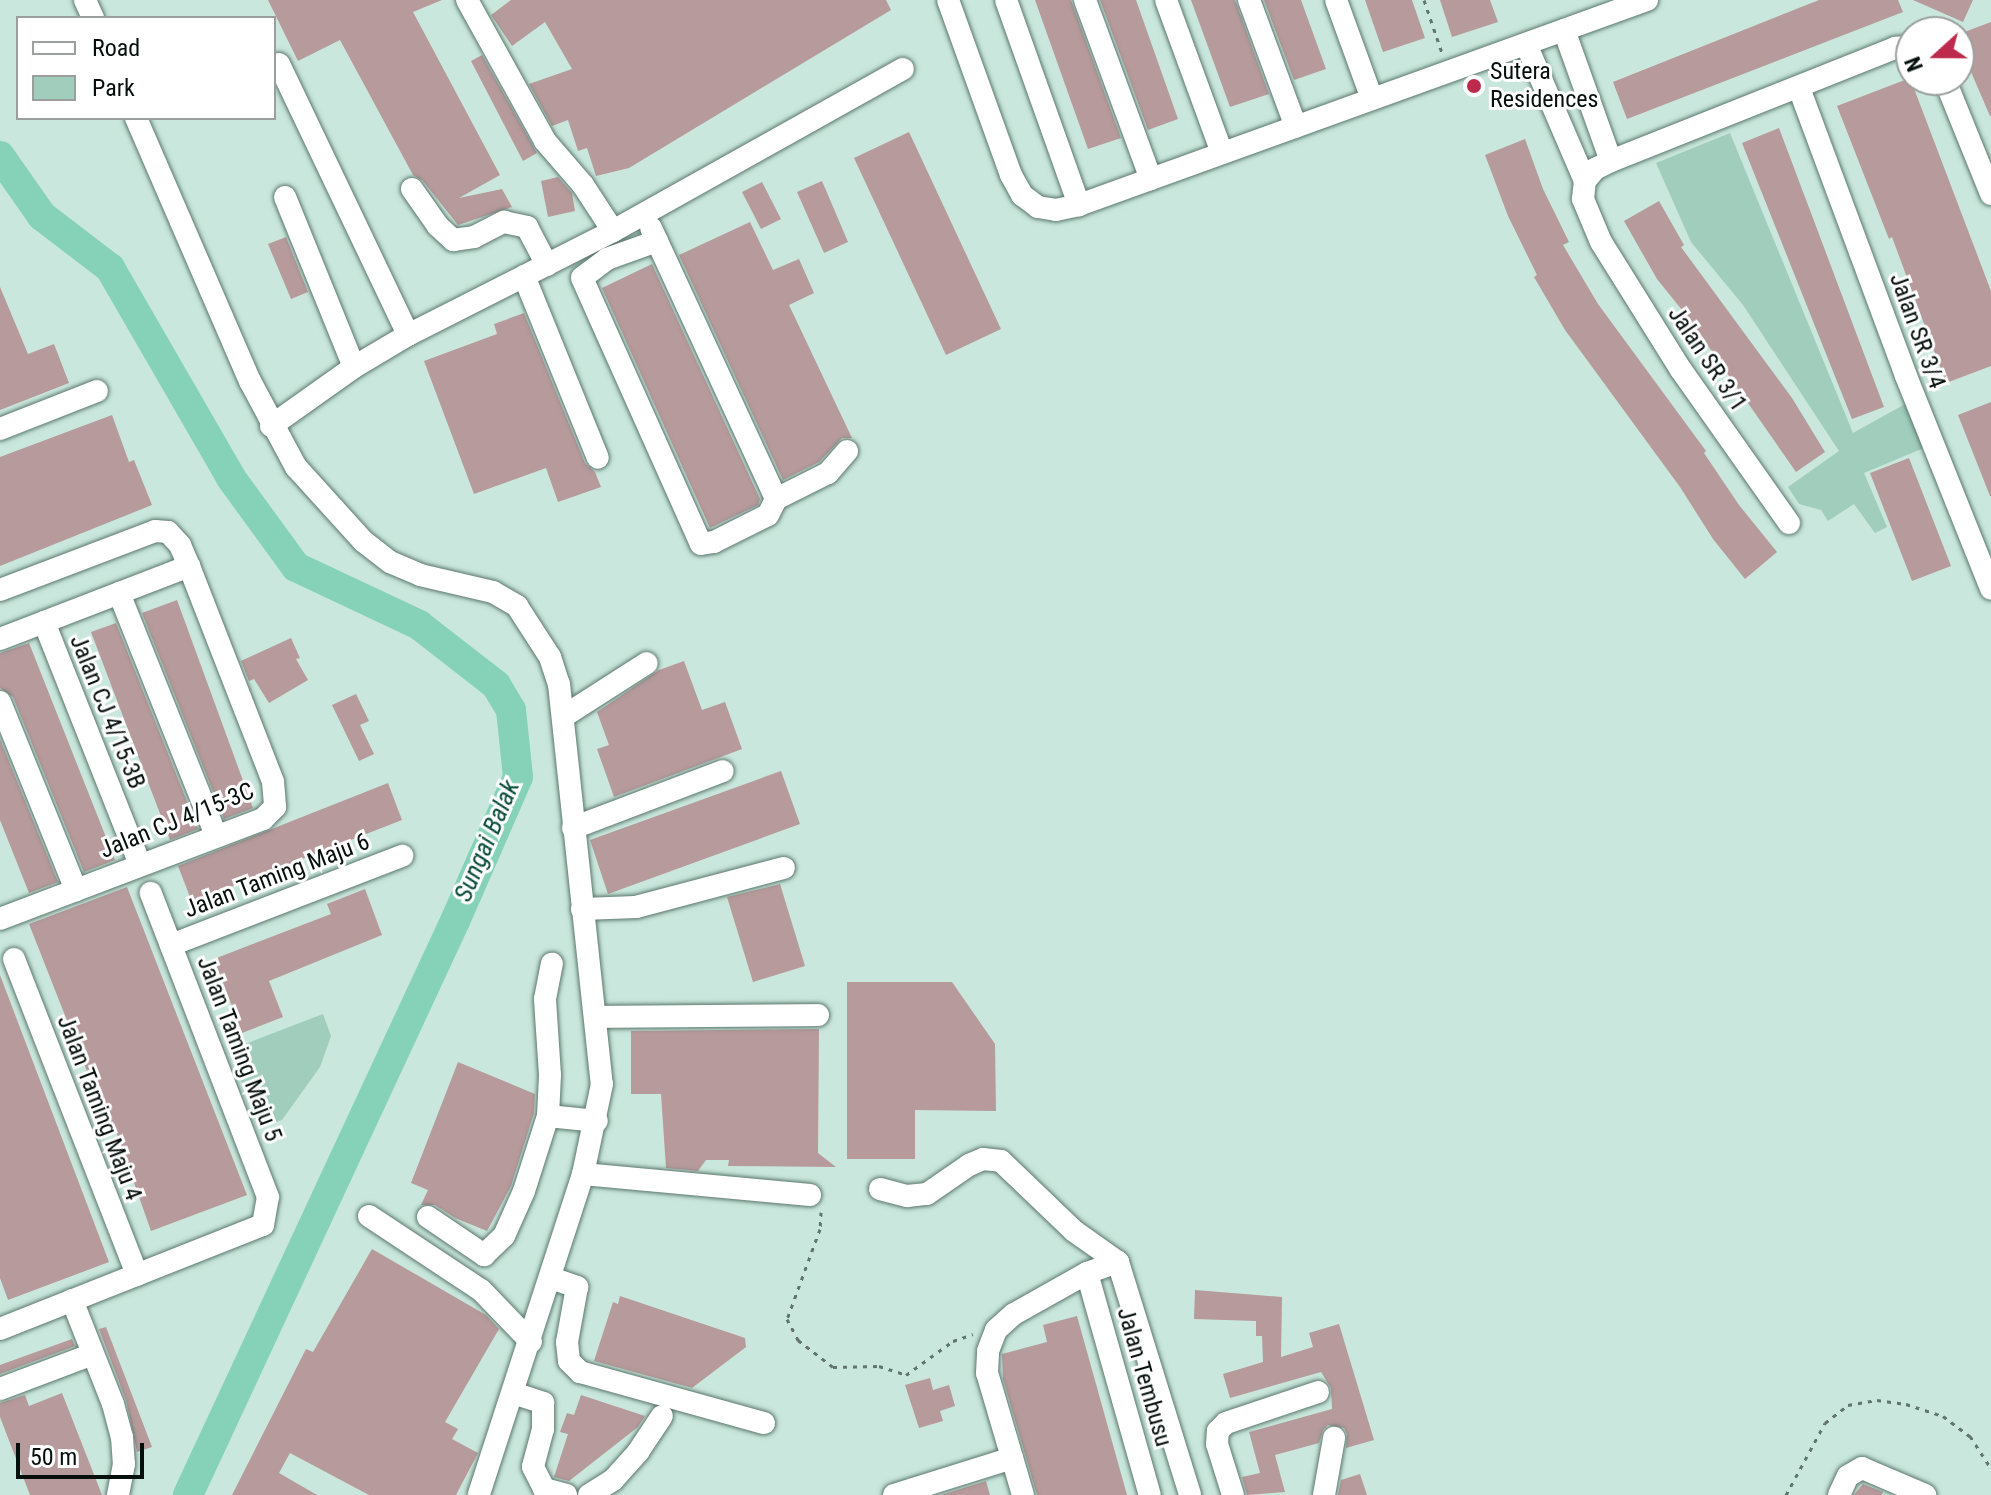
<!DOCTYPE html>
<html>
<head>
<meta charset="utf-8">
<style>
	body { margin:0 }
	#map { position:relative; width:1991px; height:1495px; overflow:hidden; background:#c9e7dc; font-family:"Roboto Condensed",sans-serif }
	div>[style] { position:absolute }
	.green>* { inset:0; background:#a1cdbd }
	.river>* { height:30px; margin:-15px; padding:0 15px; transform-origin:15px; border-radius:15px; background:#86d2b9 }
	.building>* { inset:0; background:#b79a9c }
	.path>* { height:3px; margin-top:-1.5px; transform-origin:0; background:repeating-linear-gradient(90deg,#61746d 0 4px,transparent 0 10px) }
	.roads { filter:drop-shadow(0 0 2px #5c776d) drop-shadow(0 0 2px #5c776d) }
	.minor>* { height:22px; margin:-11px; padding:0 11px; transform-origin:11px; border-radius:11px; background:#fff }
	.dots>* { width:22px; height:22px; translate:-50% -50%; box-sizing:border-box; border:4px solid #fff; border-radius:50% }
	span { translate:-50% -50%; white-space:nowrap; text-align:center; line-height:1.15; -webkit-text-stroke:6px #fff; paint-order:stroke }
	.poi-label { font-size:24px; color:#050f0b }
	.left { translate:0 -50%; text-align:left }
	.street-label { font-size:24px; color:#050f0b }
	.water-label { font-size:26px; color:#0b4d3c; font-style:italic }
	.legend { position:absolute; left:16px; top:16px; width:260px; height:104px; box-sizing:border-box; background:#fff; border:2px solid #9b9f9d; margin:0; padding:10px 14px; list-style:none; font-size:24px; color:#050f0b }
	.legend li { display:flex; align-items:center; gap:16px; height:40px }
	.legend b { width:40px; border:2px solid #9b9f9d }
	.north { position:absolute; left:1895px; top:16px; width:80px; height:80px; box-sizing:border-box; background:#fff; border:2px solid #9b9f9d; border-radius:50%; rotate:249deg; font-size:22px; font-weight:700; line-height:32px; text-align:center; color:#050f0b }
	.north::after { content:''; display:block; margin:auto; width:28px; height:36px; background:#bc2b4c; clip-path:polygon(50% 0,100% 100%,50% 72%,0 100%) }
	.scale { position:absolute; left:16px; top:1443px; width:128px; height:36px; box-sizing:border-box; border:4px solid #050f0b; border-top:0; padding-left:10px; font-size:24px; line-height:28px; white-space:nowrap; color:#050f0b; -webkit-text-stroke:6px #fff; paint-order:stroke }
</style>
</head>
<body>
<div id="map">
	<div class="green">
		<i style="clip-path:polygon(1730px 133px,1853px 433px,1907px 403px,1926px 447px,1864px 473px,1887px 527px,1875px 533px,1854px 504px,1828px 521px,1821px 510px,1799px 504px,1788px 487px,1839px 451px,1743px 305px,1691px 242px,1656px 163px)"></i>
		<i style="clip-path:polygon(323px 1014px,331px 1036px,320px 1067px,282px 1120px,259px 1128px,229px 1050px)"></i>
	</div>
	<div class="river">
		<i style="left:0;top:156px;width:73px;rotate:55deg"></i>
		<i style="left:42px;top:216px;width:86px;rotate:37.4deg"></i>
		<i style="left:110px;top:268px;width:242px;rotate:60deg"></i>
		<i style="left:231px;top:478px;width:110px;rotate:53.9deg"></i>
		<i style="left:296px;top:567px;width:136px;rotate:25.2deg"></i>
		<i style="left:419px;top:625px;width:98px;rotate:37.9deg"></i>
		<i style="left:496px;top:685px;width:29px;rotate:59deg"></i>
		<i style="left:511px;top:710px;width:67px;rotate:84deg"></i>
		<i style="left:518px;top:777px;width:157px;rotate:113.6deg"></i>
		<i style="left:455px;top:921px;width:633px;rotate:114.95deg"></i>
	</div>
	<div class="building">
		<i style="clip-path:polygon(268px 0,442px 0,413px 12px,500px 175px,459px 198px,502px 189px,512px 207px,458px 225px,423px 181px,413px 175px,340px 40px,298px 61px)"></i>
		<i style="clip-path:polygon(511px 0,886px 0,891px 10px,629px 168px,596px 176px,587px 148px,578px 151px,568px 120px,552px 126px,529px 84px,572px 69px,545px 22px,512px 46px,491px 15px)"></i>
		<i style="clip-path:polygon(1035px 0,1071px 0,1121px 138px,1088px 149px)"></i>
		<i style="clip-path:polygon(1100px 0,1136px 0,1178px 119px,1148px 130px)"></i>
		<i style="clip-path:polygon(1191px 0,1235px 0,1269px 94px,1230px 107px)"></i>
		<i style="clip-path:polygon(1264px 0,1301px 0,1326px 69px,1294px 80px)"></i>
		<i style="clip-path:polygon(1365px 0,1412px 0,1425px 38px,1383px 52px)"></i>
		<i style="clip-path:polygon(1440px 0,1490px 0,1498px 22px,1452px 37px)"></i>
		<i style="clip-path:polygon(1819px 0,1898px 0,1903px 12px,1627px 119px,1613px 82px)"></i>
		<i style="clip-path:polygon(1913px 0,1973px 0,1963px 22px)"></i>
		<i style="clip-path:polygon(1991px 22px,1991px 116px,1990px 116px,1959px 44px,1959px 34px)"></i>
		<i style="clip-path:polygon(482px 55px,537px 153px,523px 161px,471px 61px)"></i>
		<i style="clip-path:polygon(1910px 78px,1991px 291px,1991px 366px,1946px 383px,1892px 237px,1889px 239px,1837px 106px)"></i>
		<i style="clip-path:polygon(1779px 128px,1884px 407px,1852px 419px,1742px 143px)"></i>
		<i style="clip-path:polygon(909px 132px,1001px 329px,946px 355px,854px 158px)"></i>
		<i style="clip-path:polygon(1525px 139px,1543px 189px,1569px 242px,1563px 245px,1598px 304px,1706px 451px,1704px 453px,1739px 505px,1777px 552px,1745px 579px,1713px 539px,1680px 487px,1565px 330px,1534px 277px,1537px 275px,1508px 216px,1485px 155px)"></i>
		<i style="clip-path:polygon(558px 177px,572px 193px,575px 211px,548px 217px,541px 181px)"></i>
		<i style="clip-path:polygon(822px 181px,848px 242px,824px 253px,797px 192px)"></i>
		<i style="clip-path:polygon(762px 182px,781px 219px,761px 229px,742px 192px)"></i>
		<i style="clip-path:polygon(1659px 201px,1684px 245px,1681px 247px,1792px 398px,1825px 452px,1796px 472px,1690px 320px,1657px 279px,1624px 221px)"></i>
		<i style="clip-path:polygon(750px 222px,773px 270px,799px 259px,814px 293px,789px 305px,852px 438px,842px 438px,819px 462px,783px 480px,679px 255px)"></i>
		<i style="clip-path:polygon(286px 237px,308px 292px,291px 299px,268px 244px)"></i>
		<i style="clip-path:polygon(652px 264px,760px 499px,758px 505px,710px 528px,602px 288px)"></i>
		<i style="clip-path:polygon(0 287px,28px 354px,54px 344px,69px 383px,0 410px)"></i>
		<i style="clip-path:polygon(524px 313px,585px 463px,595px 472px,601px 487px,558px 502px,546px 468px,474px 494px,424px 361px,497px 334px,494px 324px)"></i>
		<i style="clip-path:polygon(1991px 402px,1991px 496px,1990px 496px,1958px 415px)"></i>
		<i style="clip-path:polygon(112px 415px,129px 462px,134px 460px,152px 505px,0 566px,0 457px)"></i>
		<i style="clip-path:polygon(1909px 458px,1951px 566px,1912px 581px,1870px 473px)"></i>
		<i style="clip-path:polygon(177px 600px,253px 808px,224px 819px,142px 613px)"></i>
		<i style="clip-path:polygon(116px 623px,198px 829px,170px 840px,91px 632px)"></i>
		<i style="clip-path:polygon(291px 638px,300px 658px,296px 659px,308px 680px,269px 703px,254px 679px,249px 681px,241px 661px)"></i>
		<i style="clip-path:polygon(29px 643px,115px 860px,84px 872px,13px 697px,0 688px,0 653px)"></i>
		<i style="clip-path:polygon(684px 661px,702px 710px,725px 702px,742px 749px,614px 797px,597px 749px,609px 745px,597px 712px,659px 670px)"></i>
		<i style="clip-path:polygon(356px 694px,369px 721px,360px 725px,374px 754px,359px 761px,332px 705px)"></i>
		<i style="clip-path:polygon(0 739px,58px 882px,29px 893px,0 820px)"></i>
		<i style="clip-path:polygon(781px 771px,800px 824px,608px 894px,590px 840px)"></i>
		<i style="clip-path:polygon(388px 783px,402px 820px,192px 902px,178px 866px)"></i>
		<i style="clip-path:polygon(780px 884px,805px 966px,753px 982px,727px 897px)"></i>
		<i style="clip-path:polygon(127px 887px,247px 1195px,151px 1231px,114px 1126px,106px 1129px,92px 1090px,94px 1089px,29px 924px)"></i>
		<i style="clip-path:polygon(365px 889px,382px 935px,269px 981px,283px 1017px,242px 1033px,214px 959px,331px 914px,327px 904px)"></i>
		<i style="clip-path:polygon(0 975px,109px 1262px,8px 1300px,0 1278px)"></i>
		<i style="clip-path:polygon(847px 982px,952px 982px,995px 1044px,996px 1111px,915px 1110px,915px 1159px,847px 1159px)"></i>
		<i style="clip-path:polygon(819px 1029px,818px 1153px,836px 1167px,728px 1166px,729px 1160px,706px 1160px,698px 1171px,666px 1168px,661px 1094px,631px 1094px,631px 1031px)"></i>
		<i style="clip-path:polygon(458px 1062px,535px 1094px,534px 1113px,511px 1186px,487px 1231px,455px 1218px,435px 1205px,421px 1205px,428px 1190px,411px 1183px)"></i>
		<i style="clip-path:polygon(372px 1249px,486px 1315px,499px 1329px,445px 1422px,458px 1429px,452px 1439px,478px 1453px,456px 1495px,369px 1495px,290px 1453px,279px 1473px,317px 1495px,232px 1495px,306px 1349px,313px 1352px)"></i>
		<i style="clip-path:polygon(1195px 1290px,1282px 1297px,1281px 1357px,1313px 1347px,1309px 1333px,1339px 1324px,1374px 1440px,1346px 1448px,1347px 1434px,1344px 1428px,1328px 1425px,1323px 1430px,1319px 1443px,1275px 1455px,1285px 1492px,1247px 1495px,1242px 1477px,1260px 1473px,1249px 1432px,1332px 1409px,1331px 1388px,1321px 1372px,1230px 1398px,1223px 1374px,1263px 1362px,1262px 1336px,1256px 1336px,1256px 1321px,1194px 1319px)"></i>
		<i style="clip-path:polygon(620px 1296px,745px 1338px,746px 1347px,692px 1388px,594px 1361px,613px 1302px,618px 1304px)"></i>
		<i style="clip-path:polygon(1077px 1316px,1127px 1495px,1037px 1495px,1003px 1379px,1002px 1354px,1047px 1342px,1043px 1325px)"></i>
		<i style="clip-path:polygon(106px 1327px,152px 1447px,137px 1452px,126px 1400px,99px 1329px)"></i>
		<i style="clip-path:polygon(72px 1339px,75px 1346px,0 1374px,0 1365px)"></i>
		<i style="clip-path:polygon(930px 1378px,933px 1390px,949px 1385px,955px 1406px,940px 1411px,943px 1421px,919px 1428px,905px 1385px)"></i>
		<i style="clip-path:polygon(62px 1393px,102px 1495px,30px 1495px,0 1417px,0 1403px,25px 1395px,29px 1406px)"></i>
		<i style="clip-path:polygon(581px 1395px,645px 1416px,638px 1427px,569px 1481px,554px 1477px,568px 1434px,560px 1432px,567px 1413px,574px 1415px)"></i>
		<i style="clip-path:polygon(1360px 1474px,1367px 1495px,1338px 1495px,1341px 1480px)"></i>
		<i style="clip-path:polygon(986px 1481px,990px 1495px,941px 1495px)"></i>
		<i style="clip-path:polygon(1863px 1484px,1883px 1492px,1882px 1495px,1854px 1495px)"></i>
	</div>
	<div class="path">
		<i style="left:1424px;top:0;width:56px;rotate:71.2deg"></i>
		<i style="left:821px;top:1212px;width:17px;rotate:93deg"></i>
		<i style="left:820px;top:1229px;width:96px;rotate:110.1deg"></i>
		<i style="left:787px;top:1319px;width:24px;rotate:62deg"></i>
		<i style="left:798px;top:1340px;width:44px;rotate:37.6deg"></i>
		<i style="left:833px;top:1367px;width:46px;rotate:-1.2deg"></i>
		<i style="left:879px;top:1366px;width:28px;rotate:18deg"></i>
		<i style="left:906px;top:1375px;width:58px;rotate:-35.9deg"></i>
		<i style="left:953px;top:1341px;width:21px;rotate:-19deg"></i>
		<i style="left:1786px;top:1495px;width:82px;rotate:-61.6deg"></i>
		<i style="left:1825px;top:1423px;width:29px;rotate:-38deg"></i>
		<i style="left:1848px;top:1405px;width:29px;rotate:-10deg"></i>
		<i style="left:1877px;top:1400px;width:29px;rotate:8deg"></i>
		<i style="left:1906px;top:1404px;width:39px;rotate:18deg"></i>
		<i style="left:1943px;top:1416px;width:34px;rotate:37deg"></i>
		<i style="left:1970px;top:1436px;width:38px;rotate:57deg"></i>
	</div>
	<div class="roads">
		<div class="minor">
			<i style="left:85px;top:0;width:20px;rotate:66deg"></i>
			<i style="left:467px;top:0;width:161px;rotate:61deg"></i>
			<i style="left:545px;top:141px;width:58px;rotate:49.2deg"></i>
			<i style="left:583px;top:185px;width:55px;rotate:56.9deg"></i>
			<i style="left:948px;top:0;width:186px;rotate:70.2deg"></i>
			<i style="left:1011px;top:175px;width:23px;rotate:61deg"></i>
			<i style="left:1022px;top:195px;width:20px;rotate:37deg"></i>
			<i style="left:1038px;top:207px;width:18px;rotate:9deg"></i>
			<i style="left:1056px;top:210px;width:24px;rotate:-12deg"></i>
			<i style="left:1079px;top:205px;width:604px;rotate:-19.85deg"></i>
			<i style="left:1006px;top:0;width:218px;rotate:70.4deg"></i>
			<i style="left:1085px;top:0;width:191px;rotate:69.8deg"></i>
			<i style="left:1166px;top:0;width:163px;rotate:69.9deg"></i>
			<i style="left:1249px;top:0;width:135px;rotate:69.7deg"></i>
			<i style="left:1336px;top:0;width:105px;rotate:70deg"></i>
			<i style="left:1564px;top:30px;width:139px;rotate:70.3deg"></i>
			<i style="left:1526px;top:44px;width:149px;rotate:66.7deg"></i>
			<i style="left:279px;top:64px;width:300px;rotate:64.5deg"></i>
			<i style="left:1945px;top:80px;width:123px;rotate:68deg"></i>
			<i style="left:1799px;top:88px;width:307px;rotate:69.6deg"></i>
			<i style="left:1906px;top:376px;width:229px;rotate:68.2deg"></i>
			<i style="left:136px;top:118px;width:287px;rotate:66.6deg"></i>
			<i style="left:250px;top:381px;width:98px;rotate:61.9deg"></i>
			<i style="left:296px;top:467px;width:100px;rotate:47.8deg"></i>
			<i style="left:363px;top:541px;width:34px;rotate:38deg"></i>
			<i style="left:390px;top:562px;width:33px;rotate:23deg"></i>
			<i style="left:420px;top:575px;width:75px;rotate:13.1deg"></i>
			<i style="left:493px;top:592px;width:28px;rotate:30deg"></i>
			<i style="left:517px;top:606px;width:61px;rotate:57.1deg"></i>
			<i style="left:550px;top:657px;width:28px;rotate:72deg"></i>
			<i style="left:559px;top:684px;width:402px;rotate:83.9deg"></i>
			<i style="left:602px;top:1084px;width:92px;rotate:101.9deg"></i>
			<i style="left:583px;top:1174px;width:337px;rotate:108deg"></i>
			<i style="left:412px;top:189px;width:45px;rotate:54.9deg"></i>
			<i style="left:438px;top:226px;width:21px;rotate:43deg"></i>
			<i style="left:453px;top:240px;width:21px;rotate:-8deg"></i>
			<i style="left:474px;top:237px;width:34px;rotate:-27deg"></i>
			<i style="left:504px;top:222px;width:24px;rotate:12deg"></i>
			<i style="left:527px;top:227px;width:43px;rotate:62.2deg"></i>
			<i style="left:285px;top:197px;width:183px;rotate:67.9deg"></i>
			<i style="left:651px;top:228px;width:298px;rotate:65.2deg"></i>
			<i style="left:657px;top:241px;width:53px;rotate:160.2deg"></i>
			<i style="left:607px;top:259px;width:31px;rotate:143deg"></i>
			<i style="left:582px;top:278px;width:291px;rotate:65.9deg"></i>
			<i style="left:701px;top:544px;width:13px;rotate:-9deg"></i>
			<i style="left:714px;top:542px;width:60px;rotate:-26.6deg"></i>
			<i style="left:768px;top:515px;width:18px;rotate:-63deg"></i>
			<i style="left:776px;top:499px;width:58px;rotate:-26.6deg"></i>
			<i style="left:828px;top:473px;width:29px;rotate:-49deg"></i>
			<i style="left:524px;top:276px;width:196px;rotate:67.9deg"></i>
			<i style="left:271px;top:426px;width:102px;rotate:-35.4deg"></i>
			<i style="left:354px;top:367px;width:63px;rotate:-30.7deg"></i>
			<i style="left:408px;top:335px;width:230px;rotate:-26.9deg"></i>
			<i style="left:613px;top:231px;width:332px;rotate:-29.2deg"></i>
			<i style="left:0;top:429px;width:104px;rotate:-21.4deg"></i>
			<i style="left:1789px;top:523px;width:187px;rotate:-125.2deg"></i>
			<i style="left:1681px;top:370px;width:151px;rotate:-122deg"></i>
			<i style="left:1601px;top:242px;width:47px;rotate:-112.7deg"></i>
			<i style="left:1583px;top:199px;width:18px;rotate:-84deg"></i>
			<i style="left:1585px;top:181px;width:16px;rotate:-50deg"></i>
			<i style="left:1595px;top:169px;width:18px;rotate:-27deg"></i>
			<i style="left:1611px;top:161px;width:306px;rotate:-21.7deg"></i>
			<i style="left:1895px;top:48px;width:16px;rotate:-7deg"></i>
			<i style="left:0;top:590px;width:166px;rotate:-20.8deg"></i>
			<i style="left:155px;top:531px;width:13px;rotate:4deg"></i>
			<i style="left:168px;top:532px;width:18px;rotate:47deg"></i>
			<i style="left:180px;top:545px;width:23px;rotate:67deg"></i>
			<i style="left:189px;top:566px;width:232px;rotate:68.7deg"></i>
			<i style="left:273px;top:782px;width:25px;rotate:85deg"></i>
			<i style="left:275px;top:807px;width:17px;rotate:135deg"></i>
			<i style="left:263px;top:819px;width:281px;rotate:159.2deg"></i>
			<i style="left:119px;top:593px;width:262px;rotate:68.2deg"></i>
			<i style="left:44px;top:622px;width:261px;rotate:68.4deg"></i>
			<i style="left:0;top:639px;width:203px;rotate:-21.1deg"></i>
			<i style="left:0;top:702px;width:203px;rotate:68deg"></i>
			<i style="left:564px;top:716px;width:98px;rotate:-32.6deg"></i>
			<i style="left:573px;top:828px;width:160px;rotate:-20.8deg"></i>
			<i style="left:582px;top:909px;width:54px;rotate:-2.1deg"></i>
			<i style="left:636px;top:907px;width:153px;rotate:-14.8deg"></i>
			<i style="left:171px;top:945px;width:248px;rotate:-21.1deg"></i>
			<i style="left:14px;top:959px;width:339px;rotate:68.7deg"></i>
			<i style="left:597px;top:1017px;width:221px;rotate:-0.5deg"></i>
			<i style="left:548px;top:1116px;width:41px;rotate:-87.2deg"></i>
			<i style="left:550px;top:1075px;width:76px;rotate:-93.8deg"></i>
			<i style="left:545px;top:999px;width:36px;rotate:-79deg"></i>
			<i style="left:583px;top:1174px;width:228px;rotate:5.3deg"></i>
			<i style="left:880px;top:1189px;width:28px;rotate:15deg"></i>
			<i style="left:907px;top:1196px;width:20px;rotate:-6deg"></i>
			<i style="left:927px;top:1194px;width:51px;rotate:-34.6deg"></i>
			<i style="left:969px;top:1165px;width:15px;rotate:-23deg"></i>
			<i style="left:983px;top:1159px;width:18px;rotate:6deg"></i>
			<i style="left:1001px;top:1161px;width:101px;rotate:43.8deg"></i>
			<i style="left:1074px;top:1231px;width:54px;rotate:35.2deg"></i>
			<i style="left:1118px;top:1262px;width:244px;rotate:72.8deg"></i>
			<i style="left:369px;top:1216px;width:134px;rotate:33.5deg"></i>
			<i style="left:481px;top:1290px;width:72px;rotate:46.1deg"></i>
			<i style="left:428px;top:1217px;width:68px;rotate:34.2deg"></i>
			<i style="left:484px;top:1255px;width:28px;rotate:-44deg"></i>
			<i style="left:504px;top:1236px;width:49px;rotate:-66deg"></i>
			<i style="left:524px;top:1191px;width:79px;rotate:-72.3deg"></i>
			<i style="left:548px;top:1116px;width:49px;rotate:5.8deg"></i>
			<i style="left:1087px;top:1273px;width:231px;rotate:74.2deg"></i>
			<i style="left:551px;top:1278px;width:28px;rotate:19deg"></i>
			<i style="left:577px;top:1287px;width:56px;rotate:100.3deg"></i>
			<i style="left:567px;top:1342px;width:19px;rotate:84deg"></i>
			<i style="left:569px;top:1361px;width:16px;rotate:45deg"></i>
			<i style="left:580px;top:1372px;width:191px;rotate:15.5deg"></i>
			<i style="left:72px;top:1300px;width:112px;rotate:68.5deg"></i>
			<i style="left:113px;top:1404px;width:34px;rotate:75deg"></i>
			<i style="left:122px;top:1437px;width:27px;rotate:86deg"></i>
			<i style="left:124px;top:1464px;width:32px;rotate:101deg"></i>
			<i style="left:0;top:1329px;width:283px;rotate:-21.6deg"></i>
			<i style="left:263px;top:1225px;width:28px;rotate:-80deg"></i>
			<i style="left:268px;top:1197px;width:326px;rotate:-111.1deg"></i>
			<i style="left:0;top:1389px;width:99px;rotate:-20.6deg"></i>
			<i style="left:513px;top:1393px;width:32px;rotate:18deg"></i>
			<i style="left:543px;top:1403px;width:26px;rotate:90deg"></i>
			<i style="left:543px;top:1429px;width:39px;rotate:105deg"></i>
			<i style="left:533px;top:1467px;width:25px;rotate:63deg"></i>
			<i style="left:544px;top:1489px;width:23px;rotate:15deg"></i>
			<i style="left:589px;top:1495px;width:28px;rotate:-32deg"></i>
			<i style="left:613px;top:1480px;width:38px;rotate:-48deg"></i>
			<i style="left:638px;top:1452px;width:43px;rotate:-56.3deg"></i>
			<i style="left:894px;top:1495px;width:124px;rotate:-17.4deg"></i>
			<i style="left:1023px;top:1495px;width:127px;rotate:-106.4deg"></i>
			<i style="left:987px;top:1373px;width:22px;rotate:-87deg"></i>
			<i style="left:988px;top:1351px;width:22px;rotate:-69deg"></i>
			<i style="left:996px;top:1330px;width:24px;rotate:-42deg"></i>
			<i style="left:1014px;top:1314px;width:84px;rotate:-29.3deg"></i>
			<i style="left:1087px;top:1273px;width:33px;rotate:-20deg"></i>
			<i style="left:1233px;top:1495px;width:53px;rotate:-107.4deg"></i>
			<i style="left:1217px;top:1444px;width:13px;rotate:-86deg"></i>
			<i style="left:1218px;top:1431px;width:11px;rotate:-45deg"></i>
			<i style="left:1226px;top:1423px;width:97px;rotate:-18.6deg"></i>
			<i style="left:1324px;top:1495px;width:58px;rotate:-80deg"></i>
			<i style="left:1839px;top:1495px;width:21px;rotate:-65deg"></i>
			<i style="left:1848px;top:1476px;width:16px;rotate:-30deg"></i>
			<i style="left:1862px;top:1468px;width:69px;rotate:23.2deg"></i>
		</div>
	</div>
	<div class="dots">
		<i style="left:1474px;top:86px;background:#bc2b4c"></i>
	</div>
	<div class="poi-label">
		<span class="left" style="left:1490px;top:86px">Sutera<br>Residences</span>
	</div>
	<div class="street-label">
		<span style="left:1917px;top:331px;rotate:70deg">Jalan SR 3/4</span>
		<span style="left:1707px;top:359px;rotate:56deg">Jalan SR 3/1</span>
		<span style="left:107px;top:712px;rotate:68deg">Jalan CJ 4/15-3B</span>
		<span style="left:177px;top:821px;rotate:-22deg">Jalan CJ 4/15-3C</span>
		<span style="left:277px;top:876px;rotate:-21deg">Jalan Taming Maju 6</span>
		<span style="left:239px;top:1049px;rotate:69deg">Jalan Taming Maju 5</span>
		<span style="left:99px;top:1108px;rotate:69deg">Jalan Taming Maju 4</span>
		<span style="left:1144px;top:1377px;rotate:74deg">Jalan Tembusu</span>
	</div>
	<div class="water-label">
		<span style="left:487px;top:841px;rotate:-67deg">Sungai Balak</span>
	</div>
	<ul class="legend">
	<li><b style="height:10px;background:#fff"></b>Road</li>
	<li><b style="height:22px;background:#a1cdbd"></b>Park</li>
	</ul>
	<div class="north">N</div>
	<div class="scale">50 m</div>
</div>
</body>
</html>
